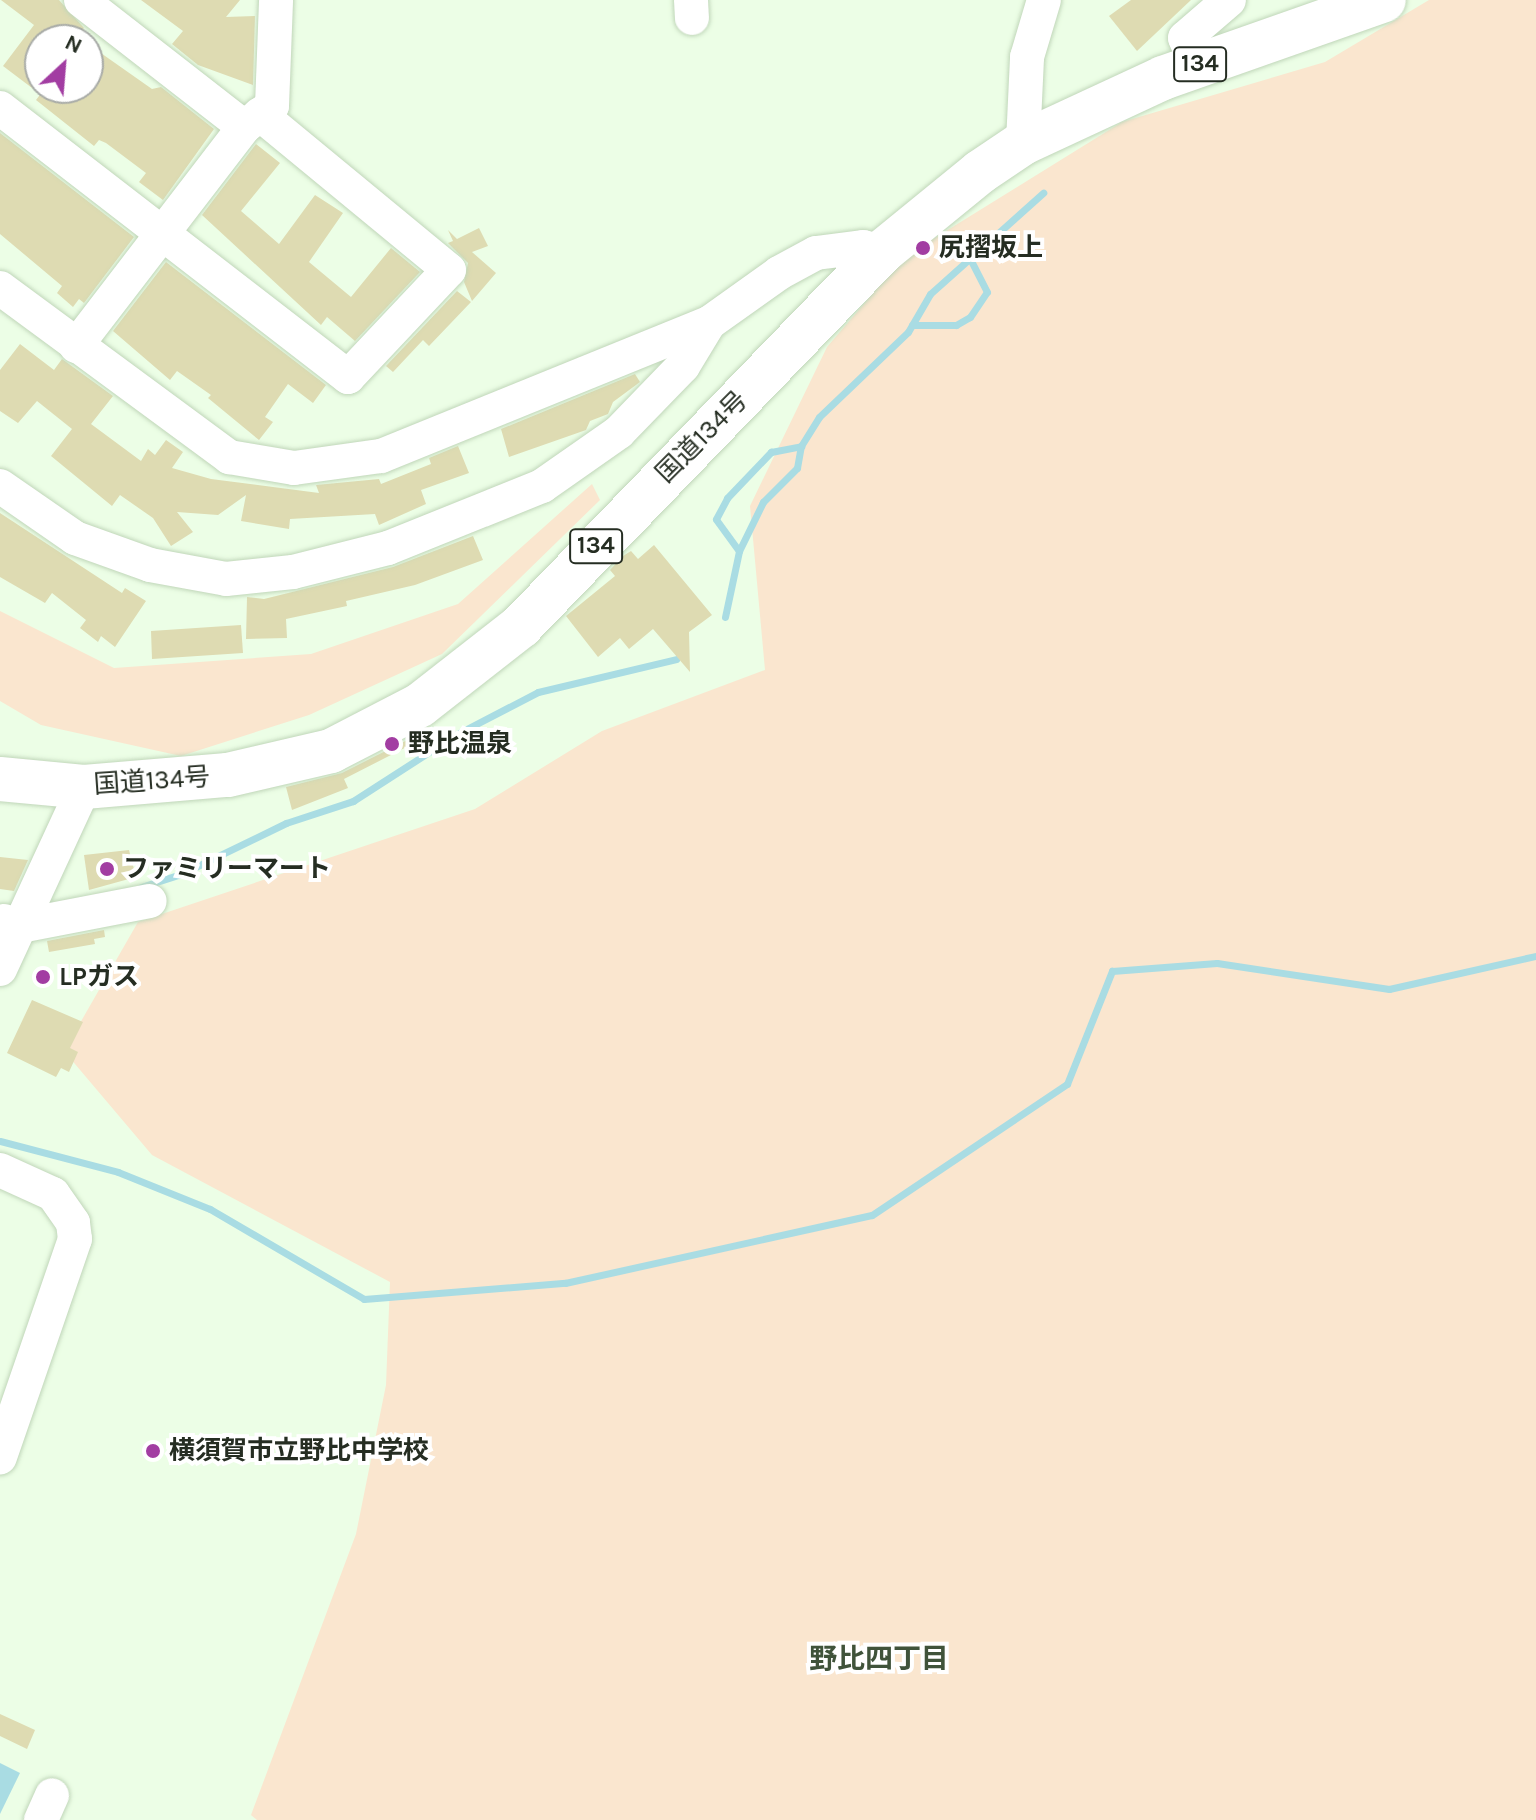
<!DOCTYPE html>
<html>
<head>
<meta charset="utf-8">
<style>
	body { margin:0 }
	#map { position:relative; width:1536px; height:1820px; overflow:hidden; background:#ecfee6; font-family:Karla,"Noto Sans JP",sans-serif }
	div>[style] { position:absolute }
	.green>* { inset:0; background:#fae6cf }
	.water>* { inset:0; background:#a9dce3 }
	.stream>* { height:7px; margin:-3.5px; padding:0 3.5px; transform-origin:3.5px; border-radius:3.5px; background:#a9dce3 }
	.building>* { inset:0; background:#dedbb2 }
	.roads { filter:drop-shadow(0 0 2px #c0d6b9) drop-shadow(0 0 2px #c0d6b9) }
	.minor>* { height:34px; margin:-17px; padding:0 17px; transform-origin:17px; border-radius:17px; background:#fff }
	.highway>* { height:44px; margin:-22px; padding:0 22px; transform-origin:22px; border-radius:22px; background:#fff }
	.dots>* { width:22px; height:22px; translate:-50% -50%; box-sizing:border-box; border:4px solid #fff; border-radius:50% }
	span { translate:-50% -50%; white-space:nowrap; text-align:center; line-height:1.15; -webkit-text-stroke:8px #fff; paint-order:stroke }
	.shield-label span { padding:2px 6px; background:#fff; border:2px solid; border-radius:6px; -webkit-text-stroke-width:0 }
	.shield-label { font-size:24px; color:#252d22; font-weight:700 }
	.poi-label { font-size:26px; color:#252d22; font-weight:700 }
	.left { translate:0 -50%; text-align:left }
	.street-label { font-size:26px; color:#252d22 }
	.neighbourhood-label { font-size:28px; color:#40533a; font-weight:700 }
	.north { position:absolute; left:24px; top:24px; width:80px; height:80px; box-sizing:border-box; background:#fff; border:2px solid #a8aba7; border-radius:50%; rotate:26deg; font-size:22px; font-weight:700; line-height:32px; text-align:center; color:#252d22 }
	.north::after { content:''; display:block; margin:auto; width:28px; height:36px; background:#a23da2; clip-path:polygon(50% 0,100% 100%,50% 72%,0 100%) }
</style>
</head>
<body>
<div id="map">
	<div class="green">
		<i style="clip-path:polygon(1429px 0,1536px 0,1536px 1820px,257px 1820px,251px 1815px,356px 1534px,386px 1385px,390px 1282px,152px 1155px,64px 1051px,138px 922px,475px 809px,602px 731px,765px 670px,750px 506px,827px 347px,904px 257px,1122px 122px,1325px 62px)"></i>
		<i style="clip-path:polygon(592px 484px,600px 500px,442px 654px,309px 715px,181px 756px,41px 725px,0 701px,0 611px,114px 668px,311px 654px,458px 604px)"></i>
	</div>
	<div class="water">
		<i style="clip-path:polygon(0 1763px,20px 1773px,0 1814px)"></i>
	</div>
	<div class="stream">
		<i style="left:912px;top:325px;width:44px"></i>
		<i style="left:956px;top:325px;width:16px;rotate:-30deg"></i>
		<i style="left:970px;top:317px;width:30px;rotate:-56deg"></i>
		<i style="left:987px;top:292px;width:35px;rotate:-117deg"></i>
		<i style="left:739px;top:551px;width:55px;rotate:-63.9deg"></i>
		<i style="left:763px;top:502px;width:48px;rotate:-45deg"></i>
		<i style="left:797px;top:468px;width:22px;rotate:-80deg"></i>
		<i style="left:725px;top:617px;width:67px;rotate:-78deg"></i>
		<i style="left:739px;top:551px;width:39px;rotate:-126deg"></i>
		<i style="left:716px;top:519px;width:24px;rotate:-62deg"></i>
		<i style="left:727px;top:498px;width:64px;rotate:-46.3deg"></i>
		<i style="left:771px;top:452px;width:31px;rotate:-11deg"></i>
		<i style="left:801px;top:446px;width:34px;rotate:-58deg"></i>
		<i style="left:819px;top:417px;width:123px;rotate:-43.7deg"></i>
		<i style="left:908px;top:332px;width:44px;rotate:-59.9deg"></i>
		<i style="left:930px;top:294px;width:152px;rotate:-41.8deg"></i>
		<i style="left:141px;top:887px;width:40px;rotate:-18deg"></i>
		<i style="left:179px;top:875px;width:119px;rotate:-25.9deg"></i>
		<i style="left:286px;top:823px;width:71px;rotate:-18.2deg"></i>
		<i style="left:353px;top:801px;width:124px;rotate:-32.8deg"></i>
		<i style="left:457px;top:734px;width:91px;rotate:-27.4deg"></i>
		<i style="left:538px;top:692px;width:142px;rotate:-13.4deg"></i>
		<i style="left:0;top:1141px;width:122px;rotate:14.7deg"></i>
		<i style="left:118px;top:1172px;width:99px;rotate:21.9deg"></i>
		<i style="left:210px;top:1209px;width:178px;rotate:30.3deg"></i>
		<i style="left:364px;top:1299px;width:202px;rotate:-4.6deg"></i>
		<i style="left:565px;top:1283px;width:314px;rotate:-12.5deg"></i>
		<i style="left:872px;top:1215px;width:235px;rotate:-33.9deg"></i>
		<i style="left:1067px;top:1084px;width:122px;rotate:-68.3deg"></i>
		<i style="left:1112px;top:971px;width:105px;rotate:-4.4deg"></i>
		<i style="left:1217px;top:963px;width:174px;rotate:8.6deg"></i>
		<i style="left:1389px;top:989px;width:151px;rotate:-12.7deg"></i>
	</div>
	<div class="building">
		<i style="clip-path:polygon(1px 0,59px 0,84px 28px,75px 40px,40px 40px,40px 94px,3px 66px,34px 25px)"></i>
		<i style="clip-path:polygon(141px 0,240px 0,226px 17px,255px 16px,253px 85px,198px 65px,172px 44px,183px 31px)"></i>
		<i style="clip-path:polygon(1131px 0,1191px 0,1137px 51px,1109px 16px)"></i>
		<i style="clip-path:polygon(88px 44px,152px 89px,161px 87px,214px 129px,163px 200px,139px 182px,146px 173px,106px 143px,99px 140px,94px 146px,36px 100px,45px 88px,88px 88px)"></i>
		<i style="clip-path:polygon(0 133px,134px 237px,84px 303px,79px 299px,73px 307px,57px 293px,62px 286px,0 234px)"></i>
		<i style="clip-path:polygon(256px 144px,280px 163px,241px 211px,279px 244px,315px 195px,343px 213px,309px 262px,351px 297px,391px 248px,420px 272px,355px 341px,327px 317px,321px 325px,202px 215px)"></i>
		<i style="clip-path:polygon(479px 228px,488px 246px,472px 252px,496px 273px,472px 301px,464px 282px,468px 263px,448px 243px,453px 241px,448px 230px,457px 239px)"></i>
		<i style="clip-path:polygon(166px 262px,326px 385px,313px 403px,288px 384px,265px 417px,273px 422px,259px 440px,208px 398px,211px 395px,177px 371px,170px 380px,113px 331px)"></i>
		<i style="clip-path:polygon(457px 291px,471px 302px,429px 346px,423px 340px,393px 372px,386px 366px)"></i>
		<i style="clip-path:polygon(20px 344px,54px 370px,62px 359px,113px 396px,91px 424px,141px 461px,148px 449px,155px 455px,166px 440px,183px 452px,172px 468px,211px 479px,319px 493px,316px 485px,379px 479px,381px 484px,431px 464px,429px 458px,458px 446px,469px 473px,421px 490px,426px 504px,379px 525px,375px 514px,290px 519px,289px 529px,241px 521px,246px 495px,218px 515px,177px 512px,193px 532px,171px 546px,153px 518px,120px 495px,112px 506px,51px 456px,72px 429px,37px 401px,18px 423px,0 411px,0 370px)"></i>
		<i style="clip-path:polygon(635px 374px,640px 382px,613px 402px,608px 414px,590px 421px,586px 430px,509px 457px,501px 429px)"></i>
		<i style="clip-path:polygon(0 513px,122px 593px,125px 588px,146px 601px,115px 647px,101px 636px,98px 642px,80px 628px,86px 620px,52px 593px,45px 603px,0 577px)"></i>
		<i style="clip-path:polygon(473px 536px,483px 560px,415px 585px,346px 601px,347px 606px,286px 619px,287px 638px,246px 639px,247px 597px,264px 599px,393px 567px)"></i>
		<i style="clip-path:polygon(654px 545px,712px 615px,689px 632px,690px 672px,653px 629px,629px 649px,620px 638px,598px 657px,566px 616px,615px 576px,610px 570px,623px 556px,631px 551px,638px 559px)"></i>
		<i style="clip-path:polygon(241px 625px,243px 653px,152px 659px,151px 631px)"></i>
		<i style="clip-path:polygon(429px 729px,432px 734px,344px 779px,348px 788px,292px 810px,286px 787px,342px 773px)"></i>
		<i style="clip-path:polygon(129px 850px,136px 877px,89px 890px,84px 855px)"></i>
		<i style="clip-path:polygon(0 857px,28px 860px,14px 891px,0 889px)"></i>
		<i style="clip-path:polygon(104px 930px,105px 937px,94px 939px,95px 944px,49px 952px,47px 941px)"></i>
		<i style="clip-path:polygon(32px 1000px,83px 1022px,70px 1048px,78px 1052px,69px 1072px,61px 1068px,56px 1077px,7px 1053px)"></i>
		<i style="clip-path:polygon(0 1714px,35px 1730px,27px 1749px,0 1736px)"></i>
	</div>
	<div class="roads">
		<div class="minor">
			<i style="left:81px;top:0;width:207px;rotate:37.9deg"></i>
			<i style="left:691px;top:0;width:18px;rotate:87deg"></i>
			<i style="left:1196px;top:65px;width:29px;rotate:-112deg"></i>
			<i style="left:1185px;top:38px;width:58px;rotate:-40.8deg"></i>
			<i style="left:0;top:108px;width:440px;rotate:37.7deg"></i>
			<i style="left:348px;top:377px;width:147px;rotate:-46.7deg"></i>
			<i style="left:449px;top:270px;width:245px;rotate:-140.5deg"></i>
			<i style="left:1023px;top:143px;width:86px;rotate:-87.3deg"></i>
			<i style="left:1027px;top:57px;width:59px;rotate:-73.4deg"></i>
			<i style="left:0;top:288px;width:285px;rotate:36.4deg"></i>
			<i style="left:229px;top:457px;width:66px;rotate:9.6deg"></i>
			<i style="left:294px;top:468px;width:88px;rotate:-7.9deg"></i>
			<i style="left:381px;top:456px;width:354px;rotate:-22.1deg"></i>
			<i style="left:76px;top:346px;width:276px;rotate:-52.5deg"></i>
			<i style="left:244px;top:127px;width:35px;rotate:-37deg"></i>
			<i style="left:272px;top:106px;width:106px;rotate:-87.8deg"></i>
			<i style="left:0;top:486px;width:91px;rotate:34.7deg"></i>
			<i style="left:75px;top:538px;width:80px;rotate:19.8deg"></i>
			<i style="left:150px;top:565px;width:77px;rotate:10.4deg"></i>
			<i style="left:226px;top:579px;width:67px;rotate:-6deg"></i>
			<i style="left:293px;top:572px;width:98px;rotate:-14.2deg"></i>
			<i style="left:388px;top:548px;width:166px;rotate:-21.9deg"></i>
			<i style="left:542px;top:486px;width:94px;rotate:-35deg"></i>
			<i style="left:619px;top:432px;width:92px;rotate:-45.9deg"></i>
			<i style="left:683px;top:366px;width:50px;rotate:-58.8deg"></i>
			<i style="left:709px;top:323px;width:86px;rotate:-35.5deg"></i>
			<i style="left:779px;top:273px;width:42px;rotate:-28.4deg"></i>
			<i style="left:816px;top:253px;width:47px;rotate:-7.3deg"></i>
			<i style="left:863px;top:247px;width:20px;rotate:15deg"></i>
			<i style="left:4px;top:921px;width:17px;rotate:17deg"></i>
			<i style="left:20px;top:926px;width:132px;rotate:-10.9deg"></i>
			<i style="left:0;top:969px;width:200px;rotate:-65.2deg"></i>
			<i style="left:0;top:1170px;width:58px;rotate:24.4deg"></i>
			<i style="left:53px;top:1194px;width:35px;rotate:55deg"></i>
			<i style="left:73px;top:1223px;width:16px;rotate:83deg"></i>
			<i style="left:75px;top:1239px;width:231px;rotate:109deg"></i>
			<i style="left:41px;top:1820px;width:27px;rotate:-66deg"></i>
		</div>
		<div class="highway">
			<i style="left:0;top:779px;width:84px;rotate:5.4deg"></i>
			<i style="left:84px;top:787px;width:144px;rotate:-4.8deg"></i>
			<i style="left:228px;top:775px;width:106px;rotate:-13.1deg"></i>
			<i style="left:331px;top:751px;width:100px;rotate:-27.3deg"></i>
			<i style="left:420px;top:705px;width:128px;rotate:-38deg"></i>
			<i style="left:521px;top:626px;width:520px;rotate:-46.01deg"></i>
			<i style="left:882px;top:252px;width:127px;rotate:-39.2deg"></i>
			<i style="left:980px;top:172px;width:52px;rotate:-34deg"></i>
			<i style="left:1023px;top:143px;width:154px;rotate:-24.9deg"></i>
			<i style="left:1163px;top:78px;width:234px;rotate:-19.4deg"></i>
		</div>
	</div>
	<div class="dots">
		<i style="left:923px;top:248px;background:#a23da2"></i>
		<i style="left:392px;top:744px;background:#a23da2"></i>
		<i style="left:107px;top:869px;background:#a23da2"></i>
		<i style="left:43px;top:977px;background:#a23da2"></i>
		<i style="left:153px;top:1451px;background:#a23da2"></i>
	</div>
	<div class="shield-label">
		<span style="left:1200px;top:64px">134</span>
		<span style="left:596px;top:546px">134</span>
	</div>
	<div class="poi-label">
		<span class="left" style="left:939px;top:248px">尻摺坂上</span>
		<span class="left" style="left:408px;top:744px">野比温泉</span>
		<span class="left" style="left:123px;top:869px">ファミリーマート</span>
		<span class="left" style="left:59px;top:977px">LPガス</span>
		<span class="left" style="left:169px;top:1451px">横須賀市立野比中学校</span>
	</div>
	<div class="street-label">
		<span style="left:702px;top:437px;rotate:-45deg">国道134号</span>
		<span style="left:152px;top:781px;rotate:-4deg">国道134号</span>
	</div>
	<div class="neighbourhood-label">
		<span style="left:879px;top:1659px">野比四丁目</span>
	</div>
	<div class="north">N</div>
</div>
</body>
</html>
